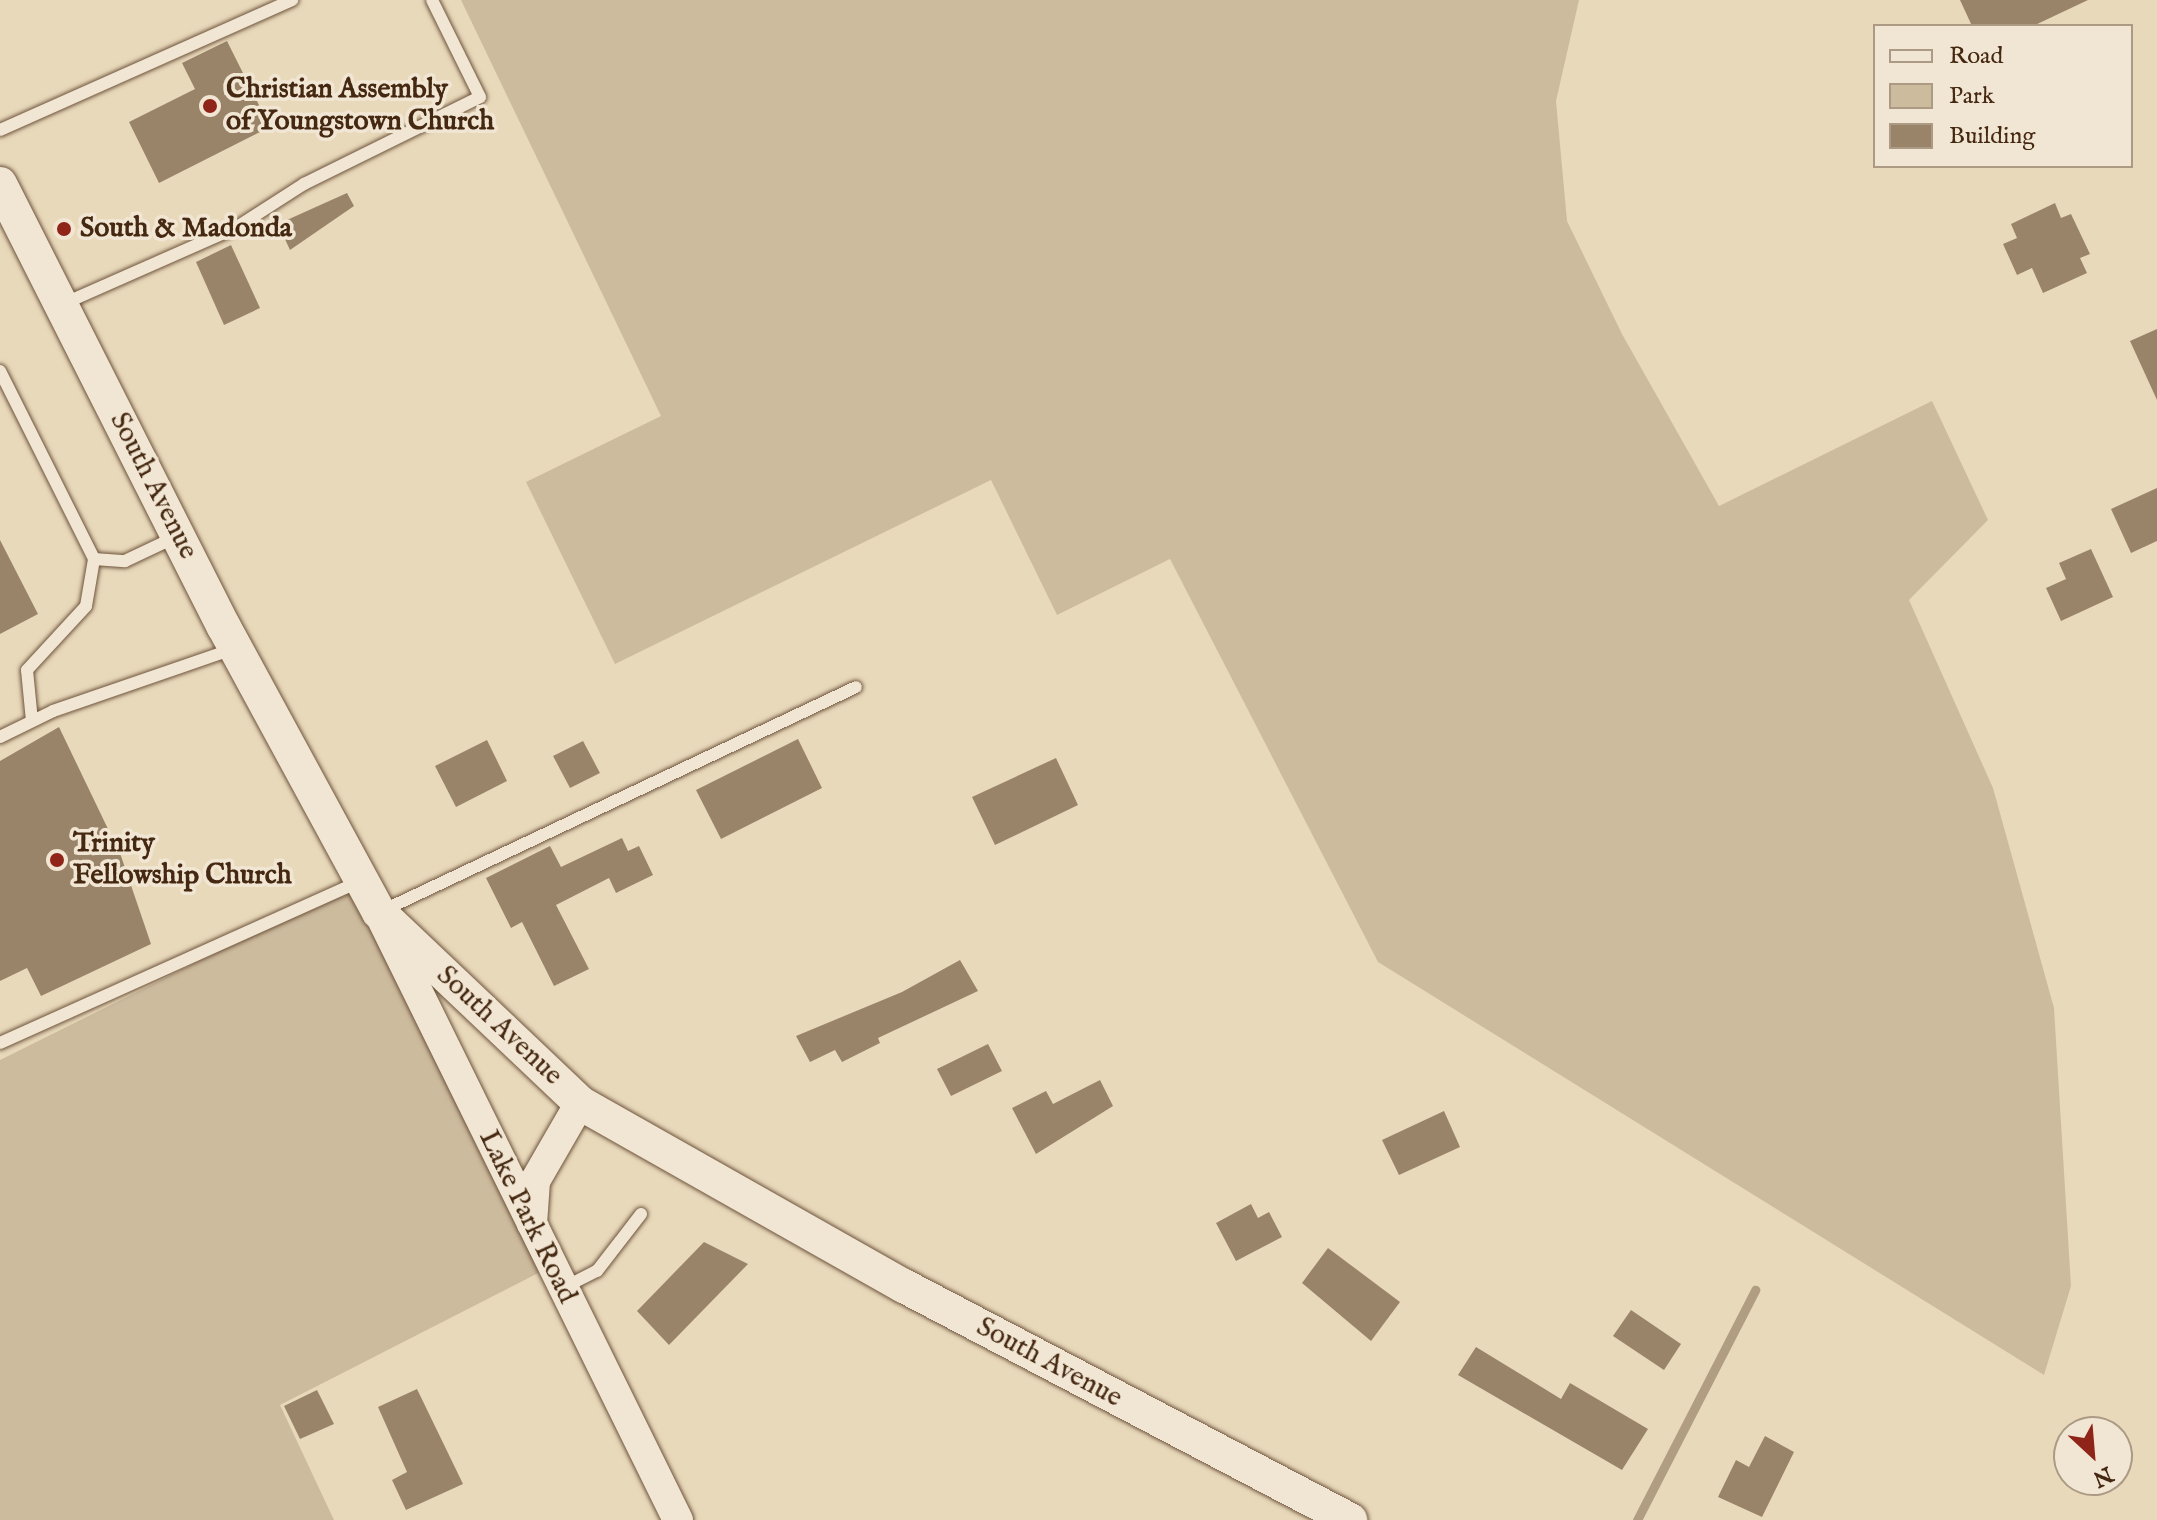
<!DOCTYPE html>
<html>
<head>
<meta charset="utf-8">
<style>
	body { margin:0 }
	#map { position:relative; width:2157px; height:1520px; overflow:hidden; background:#e9d9bb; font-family:"IM FELL English",serif }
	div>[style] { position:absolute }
	.green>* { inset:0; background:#cdbb9e }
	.stream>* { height:9px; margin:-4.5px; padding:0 4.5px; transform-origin:4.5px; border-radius:4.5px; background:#b19d81 }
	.building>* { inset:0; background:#9a8469 }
	.roads { filter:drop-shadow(0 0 2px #6e543c) drop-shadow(0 0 2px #6e543c) }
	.service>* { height:12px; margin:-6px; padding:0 6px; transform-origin:6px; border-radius:6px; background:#f1e6d3 }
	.tertiary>* { height:30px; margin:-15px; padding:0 15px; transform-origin:15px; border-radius:15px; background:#f1e6d3 }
	.secondary>* { height:34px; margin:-17px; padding:0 17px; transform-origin:17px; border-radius:17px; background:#f1e6d3 }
	.dots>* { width:22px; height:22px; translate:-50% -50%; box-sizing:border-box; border:4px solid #f1e6d3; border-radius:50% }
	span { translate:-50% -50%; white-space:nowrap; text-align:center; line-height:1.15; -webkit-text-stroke:7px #f1e6d3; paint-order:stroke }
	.poi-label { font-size:28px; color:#452811; font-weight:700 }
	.left { translate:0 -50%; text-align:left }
	.street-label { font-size:28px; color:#452811 }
	.legend { position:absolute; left:1873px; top:24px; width:260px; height:144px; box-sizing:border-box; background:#f1e6d3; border:2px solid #ac9a85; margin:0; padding:10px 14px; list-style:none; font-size:24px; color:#452811 }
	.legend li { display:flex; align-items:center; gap:16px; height:40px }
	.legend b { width:40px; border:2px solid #ac9a85 }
	.north { position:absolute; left:2053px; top:1416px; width:80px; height:80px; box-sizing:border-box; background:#f1e6d3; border:2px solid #ac9a85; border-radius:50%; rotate:154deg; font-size:22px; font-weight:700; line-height:32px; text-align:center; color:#452811 }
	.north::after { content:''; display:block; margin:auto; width:28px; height:36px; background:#8f2418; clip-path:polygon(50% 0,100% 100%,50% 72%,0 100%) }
</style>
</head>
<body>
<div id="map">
	<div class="green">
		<i style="clip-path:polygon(461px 0,1579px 0,1556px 101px,1567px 221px,1622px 334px,1719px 506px,1932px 401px,1988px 520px,1909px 600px,1993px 788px,2054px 1008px,2071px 1286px,2044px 1375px,1378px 962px,1170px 559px,1057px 615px,991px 480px,615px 664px,526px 482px,661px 416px)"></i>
		<i style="clip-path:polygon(360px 881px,552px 1266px,280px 1405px,334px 1520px,0 1520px,0 1060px)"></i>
	</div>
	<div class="stream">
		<i style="left:1637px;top:1520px;width:259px;rotate:-62.8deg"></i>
	</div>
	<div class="building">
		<i style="clip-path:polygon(1960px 0,2088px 0,2033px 26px,1972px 26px)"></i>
		<i style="clip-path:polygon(227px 41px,270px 127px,159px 183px,129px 122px,195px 89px,182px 63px)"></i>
		<i style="clip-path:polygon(347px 193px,354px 206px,290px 250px,278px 224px)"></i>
		<i style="clip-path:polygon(2055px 203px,2061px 218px,2071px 214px,2090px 254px,2080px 258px,2087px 273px,2043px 293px,2032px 268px,2017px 275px,2003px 244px,2017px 238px,2011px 224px)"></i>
		<i style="clip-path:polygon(231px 245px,260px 308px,224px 325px,196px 262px)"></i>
		<i style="clip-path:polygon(2157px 329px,2157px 400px,2130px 341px)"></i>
		<i style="clip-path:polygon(2157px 488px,2157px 541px,2131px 553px,2111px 509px)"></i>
		<i style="clip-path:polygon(0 540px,38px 614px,0 634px)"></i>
		<i style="clip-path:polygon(2091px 549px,2113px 597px,2061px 621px,2046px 588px,2066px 579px,2059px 563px)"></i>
		<i style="clip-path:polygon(59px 727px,121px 856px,151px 944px,41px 996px,27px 968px,0 981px,0 761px)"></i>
		<i style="clip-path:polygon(798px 739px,822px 788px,721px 839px,696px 790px)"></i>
		<i style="clip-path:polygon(487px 740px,507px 781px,456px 807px,435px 766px)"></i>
		<i style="clip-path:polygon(583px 741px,600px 773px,570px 788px,553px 756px)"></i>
		<i style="clip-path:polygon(1056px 758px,1078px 805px,995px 845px,972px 797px)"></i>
		<i style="clip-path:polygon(622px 838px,628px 851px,639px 846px,653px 875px,616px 893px,609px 878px,556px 905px,589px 969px,554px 986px,522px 922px,511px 928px,486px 878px,550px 846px,561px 867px)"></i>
		<i style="clip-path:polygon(960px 960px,978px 991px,878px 1038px,880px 1043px,842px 1062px,835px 1050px,810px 1062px,796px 1036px,902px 992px)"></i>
		<i style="clip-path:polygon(988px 1044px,1002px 1071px,951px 1096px,937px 1069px)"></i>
		<i style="clip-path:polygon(1100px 1080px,1113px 1106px,1036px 1154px,1012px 1108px,1046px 1091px,1053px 1104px)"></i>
		<i style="clip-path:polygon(1444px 1111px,1460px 1147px,1399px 1175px,1382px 1140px)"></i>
		<i style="clip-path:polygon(1251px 1204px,1258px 1218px,1269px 1212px,1282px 1237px,1236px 1261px,1216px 1223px)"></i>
		<i style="clip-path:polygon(704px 1242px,748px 1264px,669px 1345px,637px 1311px)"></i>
		<i style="clip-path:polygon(1328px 1248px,1400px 1302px,1371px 1341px,1302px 1283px)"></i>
		<i style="clip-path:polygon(1631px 1310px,1681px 1344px,1664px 1370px,1613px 1336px)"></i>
		<i style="clip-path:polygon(1476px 1347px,1561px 1399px,1570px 1383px,1648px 1429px,1622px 1470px,1458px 1375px)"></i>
		<i style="clip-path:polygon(417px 1389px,463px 1484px,406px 1510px,392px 1480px,407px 1472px,378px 1407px)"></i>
		<i style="clip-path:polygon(317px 1390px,334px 1424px,300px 1439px,284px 1406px)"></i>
		<i style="clip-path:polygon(1765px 1436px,1794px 1452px,1762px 1517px,1718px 1497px,1736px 1460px,1749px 1467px)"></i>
	</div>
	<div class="roads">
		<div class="service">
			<i style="left:0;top:130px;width:320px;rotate:-24deg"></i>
			<i style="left:65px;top:303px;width:188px;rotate:-23.8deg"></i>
			<i style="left:237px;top:227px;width:80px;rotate:-32.7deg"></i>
			<i style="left:304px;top:184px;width:196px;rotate:-26.3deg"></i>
			<i style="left:480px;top:97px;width:108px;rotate:-116.3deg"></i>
			<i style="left:0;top:371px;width:210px;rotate:63.4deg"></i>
			<i style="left:94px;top:559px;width:31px;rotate:4deg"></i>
			<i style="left:125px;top:561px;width:59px;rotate:-25.3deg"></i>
			<i style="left:32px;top:721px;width:51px;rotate:-95.6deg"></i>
			<i style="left:27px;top:670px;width:87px;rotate:-47.3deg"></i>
			<i style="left:86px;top:606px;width:48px;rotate:-80.3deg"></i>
			<i style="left:0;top:737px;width:59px;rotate:-26.1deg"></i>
			<i style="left:53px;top:711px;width:190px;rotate:-19deg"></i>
			<i style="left:382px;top:911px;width:524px;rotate:-25.29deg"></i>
			<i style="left:0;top:1043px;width:393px;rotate:-24.2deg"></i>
			<i style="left:565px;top:1287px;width:36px;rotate:-27deg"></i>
			<i style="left:597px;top:1271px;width:72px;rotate:-52.3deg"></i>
		</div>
		<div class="tertiary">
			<i style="left:382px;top:919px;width:670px;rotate:63.78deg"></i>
			<i style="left:532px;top:1224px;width:43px;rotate:-86deg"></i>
			<i style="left:535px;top:1181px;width:90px;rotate:-60deg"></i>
		</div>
		<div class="secondary">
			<i style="left:0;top:184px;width:496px;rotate:63.2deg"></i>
			<i style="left:224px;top:627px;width:324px;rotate:61.5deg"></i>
			<i style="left:379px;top:912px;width:277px;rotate:43.5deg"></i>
			<i style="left:580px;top:1103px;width:372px;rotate:29.5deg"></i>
			<i style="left:904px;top:1286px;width:504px;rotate:27.68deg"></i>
		</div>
	</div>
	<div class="dots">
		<i style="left:210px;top:106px;background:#8f2418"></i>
		<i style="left:64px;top:229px;background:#8f2418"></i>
		<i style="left:57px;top:860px;background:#8f2418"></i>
	</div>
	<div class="poi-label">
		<span class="left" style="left:226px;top:106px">Christian Assembly<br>of Youngstown Church</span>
		<span class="left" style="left:80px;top:229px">South &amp; Madonda</span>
		<span class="left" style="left:73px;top:860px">Trinity<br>Fellowship Church</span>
	</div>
	<div class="street-label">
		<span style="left:153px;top:486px;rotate:63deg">South Avenue</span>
		<span style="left:499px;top:1026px;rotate:43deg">South Avenue</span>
		<span style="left:527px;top:1217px;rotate:64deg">Lake Park Road</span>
		<span style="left:1049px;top:1363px;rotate:28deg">South Avenue</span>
	</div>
	<ul class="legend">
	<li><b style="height:10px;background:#f1e6d3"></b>Road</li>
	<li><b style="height:22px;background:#cdbb9e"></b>Park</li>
	<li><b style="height:22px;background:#9a8469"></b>Building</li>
	</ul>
	<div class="north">N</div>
</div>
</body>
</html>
